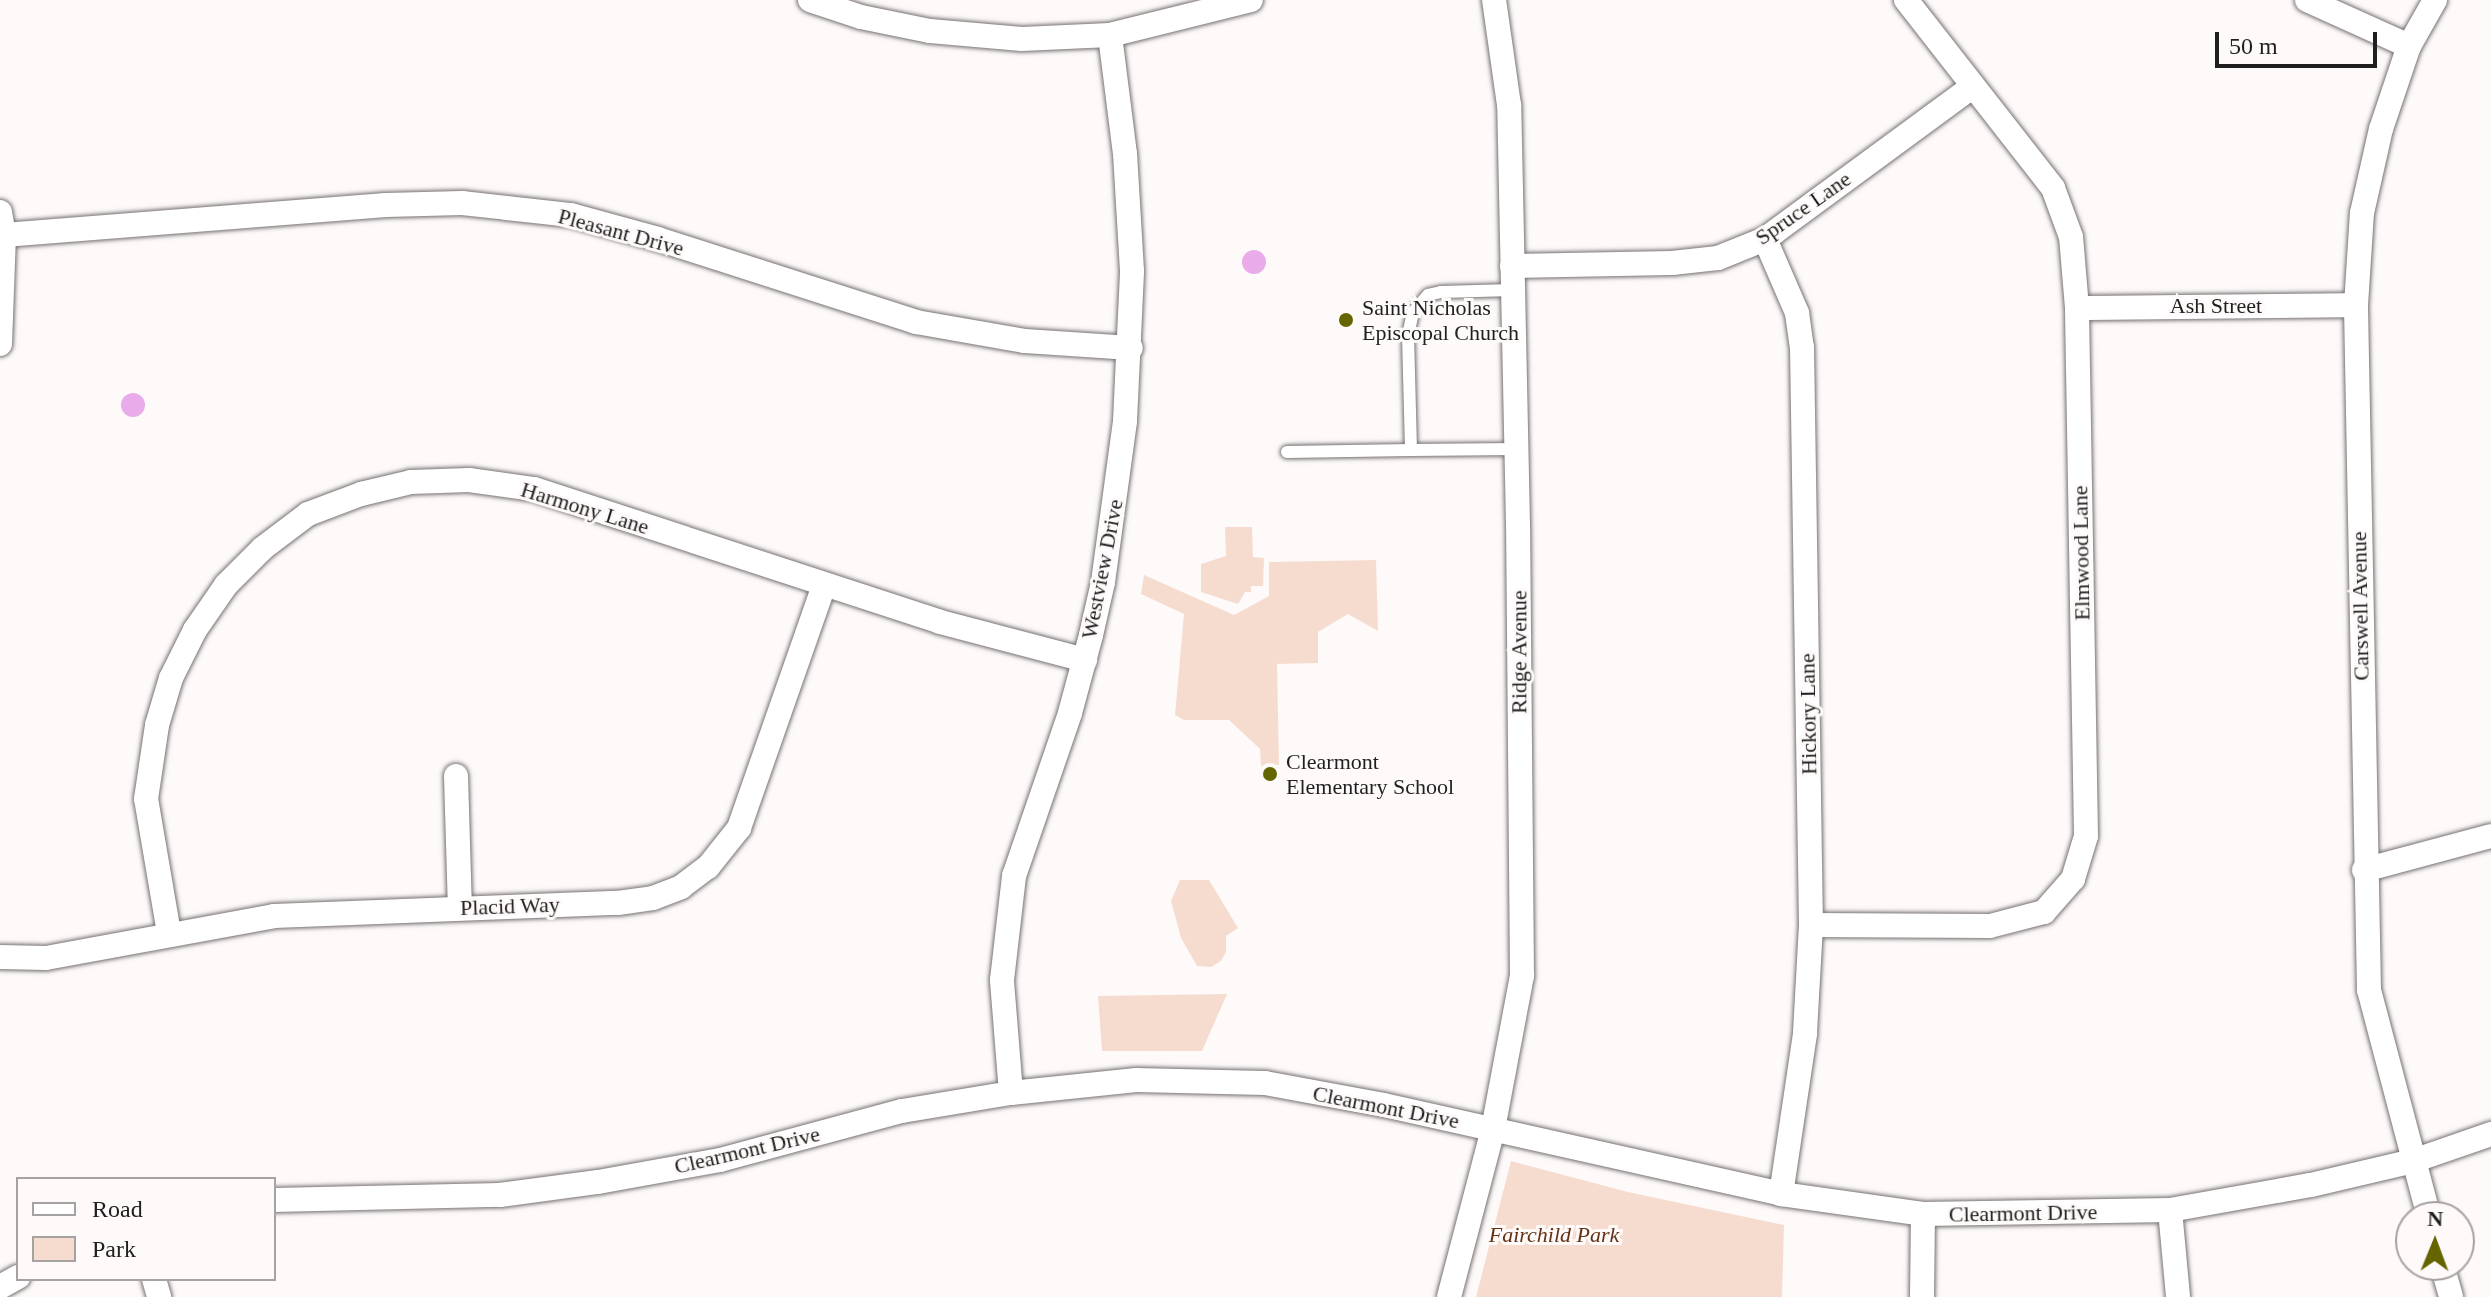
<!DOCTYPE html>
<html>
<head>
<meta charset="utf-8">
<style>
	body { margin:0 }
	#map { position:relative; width:2491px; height:1297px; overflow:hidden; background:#fefafa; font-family:"Times New Roman",serif }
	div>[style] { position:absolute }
	.green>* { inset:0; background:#f6dccf }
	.water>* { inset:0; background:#e9abea }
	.round { border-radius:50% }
	.roads { filter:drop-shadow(0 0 2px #777172) drop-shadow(0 0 2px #777172) }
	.lane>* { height:12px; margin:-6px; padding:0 6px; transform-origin:6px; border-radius:6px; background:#fff }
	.street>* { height:24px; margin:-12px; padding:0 12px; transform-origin:12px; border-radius:12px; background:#fff }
	.dots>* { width:22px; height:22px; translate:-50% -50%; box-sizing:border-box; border:4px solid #fefafa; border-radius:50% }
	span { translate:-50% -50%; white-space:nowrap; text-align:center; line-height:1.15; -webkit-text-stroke:6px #fefafa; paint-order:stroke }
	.street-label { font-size:22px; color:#211e1f }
	.poi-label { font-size:22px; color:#211e1f }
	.left { translate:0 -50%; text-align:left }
	.park-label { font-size:22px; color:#643214; font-style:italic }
	.legend { position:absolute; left:16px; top:1177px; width:260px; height:104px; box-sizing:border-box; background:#fefafa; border:2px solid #a6a2a2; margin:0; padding:10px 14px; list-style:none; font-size:24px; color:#211e1f }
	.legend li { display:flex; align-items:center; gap:16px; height:40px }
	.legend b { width:40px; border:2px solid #a6a2a2 }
	.north { position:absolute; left:2395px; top:1201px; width:80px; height:80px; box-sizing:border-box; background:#fefafa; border:2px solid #a6a2a2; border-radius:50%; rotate:1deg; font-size:22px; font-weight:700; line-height:32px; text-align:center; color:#211e1f }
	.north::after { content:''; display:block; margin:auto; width:28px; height:36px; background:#656500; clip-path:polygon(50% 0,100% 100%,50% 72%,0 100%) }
	.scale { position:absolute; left:2215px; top:32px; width:162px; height:36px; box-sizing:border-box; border:4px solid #211e1f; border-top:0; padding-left:10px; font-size:24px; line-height:28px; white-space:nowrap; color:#211e1f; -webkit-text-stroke:6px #fefafa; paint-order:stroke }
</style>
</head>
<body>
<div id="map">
	<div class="green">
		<i style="clip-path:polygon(1225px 527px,1252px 527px,1253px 557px,1264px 558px,1263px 586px,1251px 586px,1251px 592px,1245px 592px,1238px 604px,1201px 592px,1201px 564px,1226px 556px)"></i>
		<i style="clip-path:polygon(1376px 560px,1378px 631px,1348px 614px,1318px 632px,1318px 663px,1277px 664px,1279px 765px,1261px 766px,1260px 749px,1229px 720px,1184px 720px,1175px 715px,1184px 614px,1141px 594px,1144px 575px,1234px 615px,1269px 596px,1269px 562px)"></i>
		<i style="clip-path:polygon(1180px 880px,1209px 880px,1238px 928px,1226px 936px,1226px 952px,1221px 961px,1211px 967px,1197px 966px,1181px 938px,1171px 901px)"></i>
		<i style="clip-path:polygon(1227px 994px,1202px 1051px,1102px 1051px,1098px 996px)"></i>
		<i style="clip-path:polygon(1511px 1161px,1628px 1192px,1784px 1225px,1782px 1297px,1476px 1297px)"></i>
	</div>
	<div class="water">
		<i class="round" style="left:1242px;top:250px;width:24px;height:24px"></i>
		<i class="round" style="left:121px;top:393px;width:24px;height:24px"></i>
	</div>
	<div class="roads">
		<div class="lane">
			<i style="left:1513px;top:290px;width:72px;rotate:178.4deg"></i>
			<i style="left:1441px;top:292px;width:13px;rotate:167deg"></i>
			<i style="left:1428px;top:295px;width:23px;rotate:131deg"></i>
			<i style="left:1413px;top:312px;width:24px;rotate:102deg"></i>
			<i style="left:1408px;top:335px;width:115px;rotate:88.5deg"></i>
			<i style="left:1411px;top:450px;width:105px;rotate:-0.5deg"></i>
			<i style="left:1287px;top:452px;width:124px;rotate:-0.9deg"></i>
		</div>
		<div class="street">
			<i style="left:810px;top:0;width:54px;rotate:18.4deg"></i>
			<i style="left:861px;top:17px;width:70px;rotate:11.5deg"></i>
			<i style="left:930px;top:31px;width:92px;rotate:5deg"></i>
			<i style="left:1022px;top:39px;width:88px;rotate:-2.6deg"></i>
			<i style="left:1110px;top:35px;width:145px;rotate:-13.9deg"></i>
			<i style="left:2307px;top:0;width:112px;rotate:24.3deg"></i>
			<i style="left:0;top:212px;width:23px;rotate:80deg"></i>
			<i style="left:4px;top:235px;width:109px;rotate:92.1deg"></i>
			<i style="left:4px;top:235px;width:383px;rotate:-4.5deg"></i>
			<i style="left:386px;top:205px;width:76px;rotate:-1.5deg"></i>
			<i style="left:462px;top:203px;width:110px;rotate:6.3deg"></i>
			<i style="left:571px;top:215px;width:90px;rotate:15.4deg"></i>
			<i style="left:658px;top:239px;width:271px;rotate:17.8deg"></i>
			<i style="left:916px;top:322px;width:111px;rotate:9.9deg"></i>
			<i style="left:1025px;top:341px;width:106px;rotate:3.8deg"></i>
			<i style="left:1765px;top:239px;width:81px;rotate:66.6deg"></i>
			<i style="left:1797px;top:313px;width:34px;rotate:82deg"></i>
			<i style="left:1802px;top:347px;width:578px;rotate:89.11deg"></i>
			<i style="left:1811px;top:925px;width:109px;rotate:93.2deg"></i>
			<i style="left:1805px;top:1034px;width:162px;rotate:98.5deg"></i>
			<i style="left:1512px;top:266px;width:160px;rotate:-1.1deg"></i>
			<i style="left:1672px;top:263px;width:46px;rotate:-6.2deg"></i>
			<i style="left:1718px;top:258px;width:51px;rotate:-22deg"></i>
			<i style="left:1765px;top:239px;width:258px;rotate:-36.3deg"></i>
			<i style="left:2077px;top:308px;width:279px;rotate:-0.6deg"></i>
			<i style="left:456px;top:776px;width:132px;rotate:88.3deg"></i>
			<i style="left:2364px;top:870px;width:131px;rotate:-15deg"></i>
			<i style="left:1811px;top:925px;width:179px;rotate:0.3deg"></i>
			<i style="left:1990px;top:926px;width:56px;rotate:-14.5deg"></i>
			<i style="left:2044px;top:912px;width:44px;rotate:-48.7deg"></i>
			<i style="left:2073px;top:879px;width:45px;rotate:-73.2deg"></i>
			<i style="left:2086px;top:836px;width:528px;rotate:-90.98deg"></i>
			<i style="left:2077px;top:308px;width:71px;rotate:-94.8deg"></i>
			<i style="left:2071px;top:237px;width:52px;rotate:-110.2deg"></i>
			<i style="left:2053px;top:188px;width:239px;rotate:-128deg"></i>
			<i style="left:169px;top:933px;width:136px;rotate:-99.7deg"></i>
			<i style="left:146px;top:799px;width:75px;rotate:-81.5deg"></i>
			<i style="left:157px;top:725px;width:49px;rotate:-73.4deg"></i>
			<i style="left:171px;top:678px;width:54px;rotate:-63.4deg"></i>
			<i style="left:195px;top:630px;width:55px;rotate:-55.4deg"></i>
			<i style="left:226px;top:585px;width:52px;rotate:-45deg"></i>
			<i style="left:263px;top:548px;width:56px;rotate:-37.1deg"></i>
			<i style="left:308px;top:514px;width:57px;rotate:-20.7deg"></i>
			<i style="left:361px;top:494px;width:51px;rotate:-13.5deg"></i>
			<i style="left:411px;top:482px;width:58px;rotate:-2deg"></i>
			<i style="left:469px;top:480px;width:66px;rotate:7.9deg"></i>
			<i style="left:534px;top:489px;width:427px;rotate:18.1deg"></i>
			<i style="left:940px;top:622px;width:150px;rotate:14.7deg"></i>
			<i style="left:0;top:957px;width:46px;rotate:1.2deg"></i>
			<i style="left:46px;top:958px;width:232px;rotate:-10.4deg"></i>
			<i style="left:274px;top:916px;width:344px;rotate:-2.2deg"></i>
			<i style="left:618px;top:903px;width:35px;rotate:-8deg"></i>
			<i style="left:653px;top:898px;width:30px;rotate:-21deg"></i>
			<i style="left:681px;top:887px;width:34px;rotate:-37deg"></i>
			<i style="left:708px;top:867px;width:50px;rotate:-51.5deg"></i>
			<i style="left:739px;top:828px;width:257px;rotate:-70.7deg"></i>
			<i style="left:1011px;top:1093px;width:113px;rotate:-94.6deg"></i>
			<i style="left:1002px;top:980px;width:105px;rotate:-83.4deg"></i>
			<i style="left:1014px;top:876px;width:172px;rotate:-71deg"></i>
			<i style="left:1070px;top:713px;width:81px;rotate:-74.9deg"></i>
			<i style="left:1091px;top:635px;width:54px;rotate:-77.2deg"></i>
			<i style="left:1103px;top:582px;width:162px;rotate:-82.2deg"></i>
			<i style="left:1125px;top:421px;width:150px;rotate:-87.3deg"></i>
			<i style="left:1132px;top:271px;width:117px;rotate:-93.4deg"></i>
			<i style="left:1125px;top:154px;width:120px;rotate:-97.2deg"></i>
			<i style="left:274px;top:1200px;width:226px;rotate:-1.3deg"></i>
			<i style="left:500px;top:1195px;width:99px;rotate:-7.6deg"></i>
			<i style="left:598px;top:1182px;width:124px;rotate:-10.2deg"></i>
			<i style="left:720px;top:1160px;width:188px;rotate:-15.1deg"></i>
			<i style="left:902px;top:1111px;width:110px;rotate:-9.4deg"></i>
			<i style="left:1011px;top:1093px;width:126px;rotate:-5.9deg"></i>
			<i style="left:1136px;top:1080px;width:129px;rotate:1.3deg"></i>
			<i style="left:1265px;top:1083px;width:121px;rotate:10.5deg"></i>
			<i style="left:1384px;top:1105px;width:407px;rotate:12.6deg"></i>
			<i style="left:1781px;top:1194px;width:143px;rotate:8deg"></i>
			<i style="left:1923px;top:1214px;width:247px;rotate:-0.9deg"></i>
			<i style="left:2170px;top:1210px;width:143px;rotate:-10.1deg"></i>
			<i style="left:2311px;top:1185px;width:105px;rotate:-13.2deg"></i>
			<i style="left:2413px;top:1161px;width:83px;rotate:-19.1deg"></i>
			<i style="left:2170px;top:1210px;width:87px;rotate:84.7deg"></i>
			<i style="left:2429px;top:1217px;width:235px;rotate:-104.8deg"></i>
			<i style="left:2369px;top:990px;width:685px;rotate:-91.09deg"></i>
			<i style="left:2356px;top:305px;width:92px;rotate:-86.3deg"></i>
			<i style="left:2362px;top:213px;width:86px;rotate:-77.3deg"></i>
			<i style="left:2381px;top:129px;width:88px;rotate:-71.4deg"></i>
			<i style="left:2409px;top:46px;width:53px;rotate:-60.5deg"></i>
			<i style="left:2442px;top:1265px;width:33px;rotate:74deg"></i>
			<i style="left:154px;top:1279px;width:19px;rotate:74deg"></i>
			<i style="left:0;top:1287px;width:21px;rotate:-29deg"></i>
			<i style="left:1449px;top:1297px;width:174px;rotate:-75.3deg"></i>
			<i style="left:1493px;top:1129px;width:156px;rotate:-79.3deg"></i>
			<i style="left:1522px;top:976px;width:451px;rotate:-90.5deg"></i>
			<i style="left:1518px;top:525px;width:420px;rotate:-91.2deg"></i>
			<i style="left:1509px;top:105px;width:106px;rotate:-98.1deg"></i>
			<i style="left:1922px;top:1297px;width:83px;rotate:-89.3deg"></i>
		</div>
	</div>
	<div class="dots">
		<i style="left:1346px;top:320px;background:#656500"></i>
		<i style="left:1270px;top:774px;background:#656500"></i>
	</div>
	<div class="street-label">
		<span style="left:1803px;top:208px;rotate:-35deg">Spruce Lane</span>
		<span style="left:621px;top:232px;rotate:15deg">Pleasant Drive</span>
		<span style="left:2216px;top:306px">Ash Street</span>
		<span style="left:585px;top:508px;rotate:17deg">Harmony Lane</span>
		<span style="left:2081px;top:553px;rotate:-91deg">Elmwood Lane</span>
		<span style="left:1102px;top:569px;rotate:-79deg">Westview Drive</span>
		<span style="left:2360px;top:606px;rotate:-91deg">Carswell Avenue</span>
		<span style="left:1519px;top:652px;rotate:-90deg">Ridge Avenue</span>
		<span style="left:1808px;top:714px;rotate:-91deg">Hickory Lane</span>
		<span style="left:510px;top:906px;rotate:-2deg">Placid Way</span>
		<span style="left:1386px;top:1107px;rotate:11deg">Clearmont Drive</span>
		<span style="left:747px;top:1150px;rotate:-13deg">Clearmont Drive</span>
		<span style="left:2023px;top:1213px;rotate:-1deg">Clearmont Drive</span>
	</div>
	<div class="poi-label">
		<span class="left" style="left:1362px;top:320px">Saint Nicholas<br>Episcopal Church</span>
		<span class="left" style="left:1286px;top:774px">Clearmont<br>Elementary School</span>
	</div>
	<div class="park-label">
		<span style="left:1554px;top:1235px">Fairchild Park</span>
	</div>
	<ul class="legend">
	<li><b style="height:10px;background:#fff"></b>Road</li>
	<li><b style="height:22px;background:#f6dccf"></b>Park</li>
	</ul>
	<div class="north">N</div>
	<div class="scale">50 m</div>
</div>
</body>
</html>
